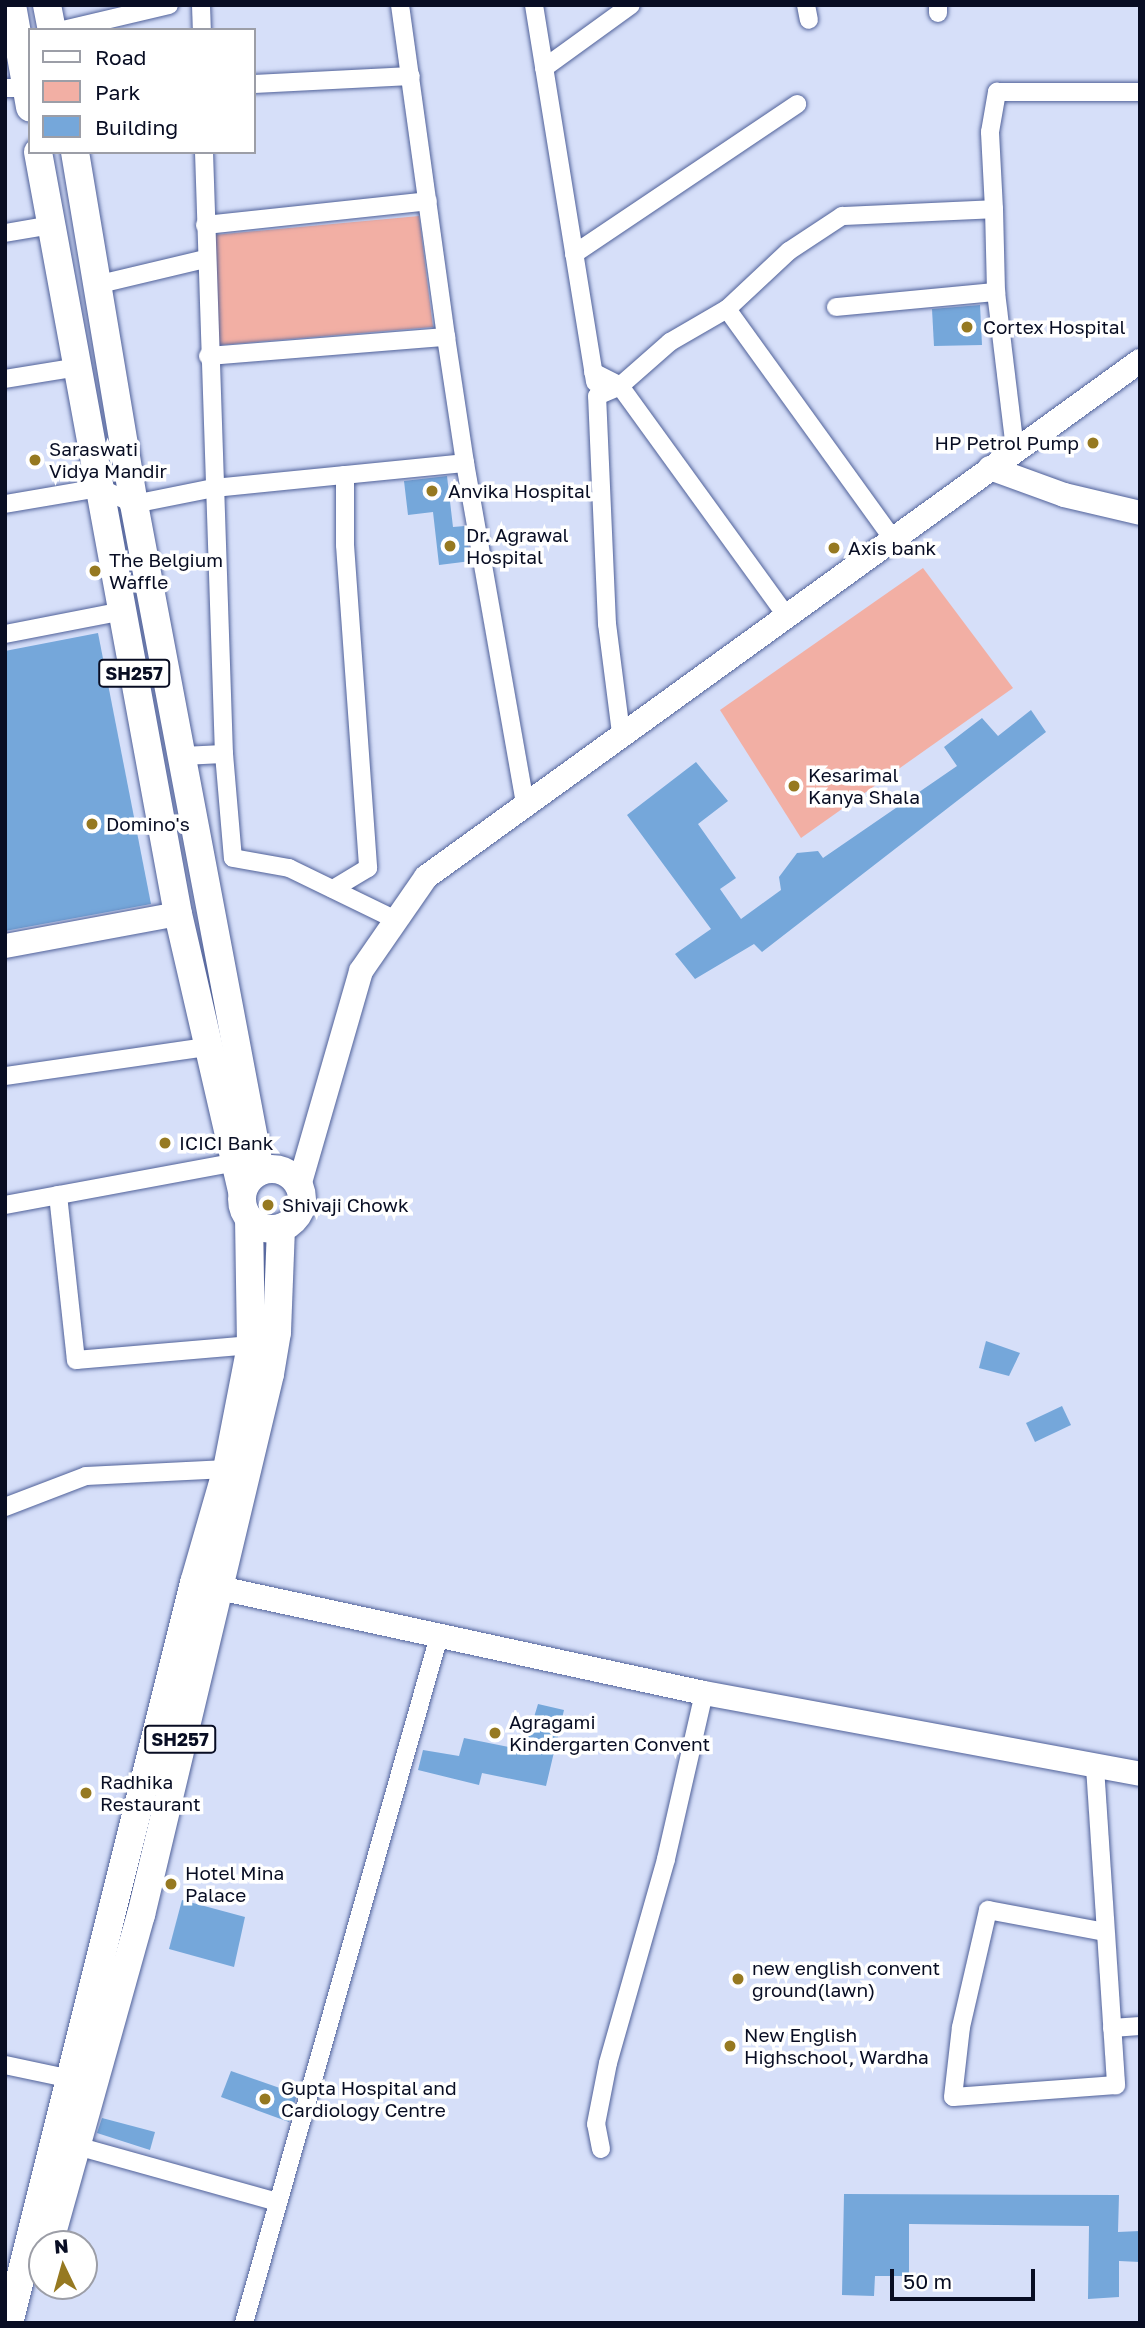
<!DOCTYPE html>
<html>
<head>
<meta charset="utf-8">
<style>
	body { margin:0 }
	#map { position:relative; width:1145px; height:2328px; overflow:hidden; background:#d6dff9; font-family:"Golos Text",sans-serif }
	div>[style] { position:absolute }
	.green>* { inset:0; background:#f2afa4 }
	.building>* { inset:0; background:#75a7da }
	.roads { filter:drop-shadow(0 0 2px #506199) drop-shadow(0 0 2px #506199) }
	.street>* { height:18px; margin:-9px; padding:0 9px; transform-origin:9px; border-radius:9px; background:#fff }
	.secondary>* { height:24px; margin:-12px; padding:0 12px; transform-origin:12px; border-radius:12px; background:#fff }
	.primary>* { height:28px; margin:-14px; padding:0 14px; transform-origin:14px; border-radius:14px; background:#fff }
	.primary>.ring { margin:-14px; padding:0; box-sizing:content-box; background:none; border:28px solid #fff; border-radius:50% }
	.dots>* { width:19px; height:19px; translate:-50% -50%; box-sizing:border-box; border:4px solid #fff; border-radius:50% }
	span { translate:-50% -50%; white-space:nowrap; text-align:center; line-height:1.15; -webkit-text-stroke:7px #fff; paint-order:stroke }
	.shield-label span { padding:2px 5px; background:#fff; border:2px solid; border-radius:5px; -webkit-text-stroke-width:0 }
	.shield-label { font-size:18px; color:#080d23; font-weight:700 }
	.poi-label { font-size:19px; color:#080d23 }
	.left { translate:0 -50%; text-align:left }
	.right { translate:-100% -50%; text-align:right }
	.frame { position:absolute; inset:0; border:7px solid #080d23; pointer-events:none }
	.legend { position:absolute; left:28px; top:28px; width:228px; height:126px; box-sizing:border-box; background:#fff; border:2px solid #9c9ea7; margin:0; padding:9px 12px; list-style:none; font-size:21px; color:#080d23 }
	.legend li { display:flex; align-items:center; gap:14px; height:35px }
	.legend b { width:35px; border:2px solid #9c9ea7 }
	.north { position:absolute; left:28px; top:2230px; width:70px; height:70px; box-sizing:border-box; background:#fff; border:2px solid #9c9ea7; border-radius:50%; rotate:355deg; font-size:19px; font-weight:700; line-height:28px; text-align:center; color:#080d23 }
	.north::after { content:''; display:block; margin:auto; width:24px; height:32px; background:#967921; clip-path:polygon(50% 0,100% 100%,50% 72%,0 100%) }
	.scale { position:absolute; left:890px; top:2269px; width:145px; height:32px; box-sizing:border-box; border:4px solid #080d23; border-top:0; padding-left:9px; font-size:21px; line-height:24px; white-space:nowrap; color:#080d23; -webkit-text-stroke:5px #fff; paint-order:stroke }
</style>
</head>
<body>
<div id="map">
	<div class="green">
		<i style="clip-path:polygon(419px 216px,433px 327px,208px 346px,214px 235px)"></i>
		<i style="clip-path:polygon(923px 568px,1013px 688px,801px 838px,720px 710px)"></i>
	</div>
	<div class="building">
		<i style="clip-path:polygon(980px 305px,982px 345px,934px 346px,932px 309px)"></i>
		<i style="clip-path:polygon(447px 476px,453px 527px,465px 526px,471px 561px,439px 565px,433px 512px,408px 515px,404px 481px)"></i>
		<i style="clip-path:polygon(98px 633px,151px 904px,5px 931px,5px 651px)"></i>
		<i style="clip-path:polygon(1031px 710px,1046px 732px,762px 952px,754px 944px,695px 979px,675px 954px,711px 929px,627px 815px,696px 762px,728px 801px,698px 824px,736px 878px,720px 889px,741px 919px,781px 890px,779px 877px,797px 853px,818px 851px,823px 858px,957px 766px,944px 747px,982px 718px,998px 736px)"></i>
		<i style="clip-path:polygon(986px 1341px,1020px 1353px,1009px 1376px,979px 1368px)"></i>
		<i style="clip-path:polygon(1062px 1406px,1071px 1425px,1035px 1442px,1026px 1423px)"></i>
		<i style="clip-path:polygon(538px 1704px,564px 1710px,546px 1786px,482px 1773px,479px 1785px,418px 1770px,423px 1750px,459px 1756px,464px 1738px,524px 1750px)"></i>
		<i style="clip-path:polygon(182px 1900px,245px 1917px,234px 1967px,169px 1949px)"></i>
		<i style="clip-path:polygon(231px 2071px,297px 2094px,289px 2122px,221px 2097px)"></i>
		<i style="clip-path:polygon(102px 2118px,155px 2132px,150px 2150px,97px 2133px)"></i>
		<i style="clip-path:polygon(844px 2194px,1119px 2195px,1118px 2232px,1140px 2231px,1140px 2262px,1119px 2261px,1119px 2297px,1088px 2299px,1089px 2226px,909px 2224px,909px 2276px,875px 2276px,874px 2296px,842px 2295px)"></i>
	</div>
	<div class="roads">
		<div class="street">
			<i style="left:201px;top:5px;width:25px;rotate:88deg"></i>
			<i style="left:400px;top:5px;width:335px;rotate:82.1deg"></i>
			<i style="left:534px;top:5px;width:382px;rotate:80.8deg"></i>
			<i style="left:806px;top:5px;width:15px;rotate:79deg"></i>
			<i style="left:938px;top:13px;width:8px;rotate:-90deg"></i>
			<i style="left:63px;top:30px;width:109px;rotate:-13.3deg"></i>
			<i style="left:544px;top:68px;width:107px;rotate:-35.9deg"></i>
			<i style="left:254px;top:84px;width:157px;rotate:-2.9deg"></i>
			<i style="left:5px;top:88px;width:21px"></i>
			<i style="left:204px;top:152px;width:602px;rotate:88.1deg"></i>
			<i style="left:224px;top:754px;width:104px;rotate:85.1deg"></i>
			<i style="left:233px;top:858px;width:57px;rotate:10.1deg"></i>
			<i style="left:289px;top:868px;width:119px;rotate:25.9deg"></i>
			<i style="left:994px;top:209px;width:83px;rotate:88.6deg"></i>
			<i style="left:996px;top:292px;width:159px;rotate:83.1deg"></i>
			<i style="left:205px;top:225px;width:224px;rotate:-6.1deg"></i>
			<i style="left:5px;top:233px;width:48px;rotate:-9.7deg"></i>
			<i style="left:574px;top:254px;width:269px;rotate:-33.9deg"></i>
			<i style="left:100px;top:284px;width:108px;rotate:-13.4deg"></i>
			<i style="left:836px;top:307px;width:161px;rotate:-5.4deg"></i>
			<i style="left:727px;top:309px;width:85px;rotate:-43.1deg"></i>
			<i style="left:789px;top:251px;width:64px;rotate:-33.4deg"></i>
			<i style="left:842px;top:216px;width:152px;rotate:-2.6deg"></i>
			<i style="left:994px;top:209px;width:77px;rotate:-93deg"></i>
			<i style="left:990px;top:132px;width:41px;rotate:-80.1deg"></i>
			<i style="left:997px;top:92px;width:143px"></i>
			<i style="left:208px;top:356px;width:239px;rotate:-4.6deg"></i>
			<i style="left:446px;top:337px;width:127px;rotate:81.4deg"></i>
			<i style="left:465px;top:463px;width:121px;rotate:174.3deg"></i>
			<i style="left:593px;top:372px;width:30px;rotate:27deg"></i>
			<i style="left:620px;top:386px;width:67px;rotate:-41.3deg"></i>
			<i style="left:670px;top:342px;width:66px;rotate:-30.1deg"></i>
			<i style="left:727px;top:309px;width:282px;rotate:54.2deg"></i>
			<i style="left:5px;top:379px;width:74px;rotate:-9.3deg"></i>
			<i style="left:465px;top:463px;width:344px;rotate:80deg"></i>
			<i style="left:5px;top:504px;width:96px;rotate:-9.6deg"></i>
			<i style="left:100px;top:488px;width:38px;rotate:25deg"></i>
			<i style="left:134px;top:504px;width:82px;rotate:-11.3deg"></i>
			<i style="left:214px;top:488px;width:132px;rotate:-5.7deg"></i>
			<i style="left:345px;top:475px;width:70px;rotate:90deg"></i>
			<i style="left:345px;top:545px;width:324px;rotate:85.9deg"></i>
			<i style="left:368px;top:868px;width:41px;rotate:149deg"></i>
			<i style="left:5px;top:634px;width:120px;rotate:-11deg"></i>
			<i style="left:621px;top:733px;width:110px;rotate:-97.3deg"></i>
			<i style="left:607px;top:624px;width:228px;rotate:-92.5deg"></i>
			<i style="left:597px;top:396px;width:25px;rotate:-23deg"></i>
			<i style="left:620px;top:386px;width:283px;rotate:54.1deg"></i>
			<i style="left:182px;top:756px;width:42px;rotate:-2.7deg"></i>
			<i style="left:5px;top:1076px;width:203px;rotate:-8.2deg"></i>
			<i style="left:58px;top:1195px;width:166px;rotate:83.8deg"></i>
			<i style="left:76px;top:1360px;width:176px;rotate:-4.9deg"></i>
			<i style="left:5px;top:1205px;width:242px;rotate:-10.5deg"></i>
			<i style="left:5px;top:1507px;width:87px;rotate:-20.9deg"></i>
			<i style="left:86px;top:1476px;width:141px;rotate:-2.8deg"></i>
			<i style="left:1095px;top:1767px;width:319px;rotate:86.2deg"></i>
			<i style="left:1116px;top:2085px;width:163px;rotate:175.8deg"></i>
			<i style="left:953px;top:2097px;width:70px;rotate:-83.5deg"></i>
			<i style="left:961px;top:2027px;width:120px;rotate:-77deg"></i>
			<i style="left:988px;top:1910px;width:119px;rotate:10.6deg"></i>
			<i style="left:1112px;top:2028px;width:28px;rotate:-4deg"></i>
			<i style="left:5px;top:2065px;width:67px;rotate:12deg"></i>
			<i style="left:77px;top:2146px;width:208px;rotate:15.6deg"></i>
			<i style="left:601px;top:2149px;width:25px;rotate:-101deg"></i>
			<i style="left:596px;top:2124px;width:62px;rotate:-78.9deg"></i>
			<i style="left:608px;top:2063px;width:212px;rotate:-74.1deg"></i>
			<i style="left:666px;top:1859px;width:170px;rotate:-77.1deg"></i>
			<i style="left:244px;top:2323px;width:714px;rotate:-74.15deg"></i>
		</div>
		<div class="secondary">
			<i style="left:990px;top:468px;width:79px;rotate:20deg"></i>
			<i style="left:1064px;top:495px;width:78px;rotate:13.3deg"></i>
			<i style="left:5px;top:946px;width:176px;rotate:-10.5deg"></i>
			<i style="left:299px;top:1186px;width:224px;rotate:-73.9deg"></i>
			<i style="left:361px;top:971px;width:114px;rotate:-55.3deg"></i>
			<i style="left:426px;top:877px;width:881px;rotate:-35.86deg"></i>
			<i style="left:201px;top:1584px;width:515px;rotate:12.23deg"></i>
			<i style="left:704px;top:1693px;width:443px;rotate:10.5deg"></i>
		</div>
		<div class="primary">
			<i style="left:12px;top:5px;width:104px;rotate:80deg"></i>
			<i style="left:47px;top:5px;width:25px;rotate:79deg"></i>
			<i style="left:38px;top:152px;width:775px;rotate:79.59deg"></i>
			<i style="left:178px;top:914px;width:285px;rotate:77deg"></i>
			<i style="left:75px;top:152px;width:357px;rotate:80.5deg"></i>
			<i style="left:134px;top:504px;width:679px;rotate:79.3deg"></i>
			<i class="ring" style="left:242px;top:1169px;width:32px;height:32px"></i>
			<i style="left:49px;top:2244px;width:342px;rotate:-74.4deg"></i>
			<i style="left:141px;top:1915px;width:556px;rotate:-76.59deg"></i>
			<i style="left:270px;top:1374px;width:43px;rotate:-80.5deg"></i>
			<i style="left:277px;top:1332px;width:104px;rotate:-87.8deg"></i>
			<i style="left:9px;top:2323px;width:763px;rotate:-75.96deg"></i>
			<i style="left:194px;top:1583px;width:119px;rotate:-73.9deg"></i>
			<i style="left:227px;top:1469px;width:126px;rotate:-79deg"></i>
			<i style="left:251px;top:1345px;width:126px;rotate:-90.9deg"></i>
		</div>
	</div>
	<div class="dots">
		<i style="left:967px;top:327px;background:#967921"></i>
		<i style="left:1093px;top:443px;background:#967921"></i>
		<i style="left:35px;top:460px;background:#967921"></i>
		<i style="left:432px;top:491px;background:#967921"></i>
		<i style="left:450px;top:546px;background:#967921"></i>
		<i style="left:834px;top:548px;background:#967921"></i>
		<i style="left:95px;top:571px;background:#967921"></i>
		<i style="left:794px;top:786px;background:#967921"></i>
		<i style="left:92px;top:824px;background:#967921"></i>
		<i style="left:165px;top:1143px;background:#967921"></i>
		<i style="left:268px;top:1205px;background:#967921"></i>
		<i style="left:495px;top:1733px;background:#967921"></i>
		<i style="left:86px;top:1793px;background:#967921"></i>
		<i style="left:171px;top:1884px;background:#967921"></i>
		<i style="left:738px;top:1979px;background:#967921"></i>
		<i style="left:730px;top:2046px;background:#967921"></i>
		<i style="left:265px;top:2099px;background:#967921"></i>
	</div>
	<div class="shield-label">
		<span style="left:134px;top:673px">SH257</span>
		<span style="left:180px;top:1739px">SH257</span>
	</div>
	<div class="poi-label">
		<span class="left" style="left:983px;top:327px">Cortex Hospital</span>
		<span class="right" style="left:1079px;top:443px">HP Petrol Pump</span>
		<span class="left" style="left:49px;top:460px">Saraswati<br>Vidya Mandir</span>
		<span class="left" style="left:448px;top:491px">Anvika Hospital</span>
		<span class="left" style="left:466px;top:546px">Dr. Agrawal<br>Hospital</span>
		<span class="left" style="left:848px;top:548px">Axis bank</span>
		<span class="left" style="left:109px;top:571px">The Belgium<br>Waffle</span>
		<span class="left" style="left:808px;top:786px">Kesarimal<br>Kanya Shala</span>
		<span class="left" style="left:106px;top:824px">Domino's</span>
		<span class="left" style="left:179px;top:1143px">ICICI Bank</span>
		<span class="left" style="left:282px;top:1205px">Shivaji Chowk</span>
		<span class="left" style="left:509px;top:1733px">Agragami<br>Kindergarten Convent</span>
		<span class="left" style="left:100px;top:1793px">Radhika<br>Restaurant</span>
		<span class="left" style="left:185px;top:1884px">Hotel Mina<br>Palace</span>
		<span class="left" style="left:752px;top:1979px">new english convent<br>ground(lawn)</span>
		<span class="left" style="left:744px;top:2046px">New English<br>Highschool, Wardha</span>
		<span class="left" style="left:281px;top:2099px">Gupta Hospital and<br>Cardiology Centre</span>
	</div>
	<div class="frame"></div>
	<ul class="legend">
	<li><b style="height:9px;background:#fff"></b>Road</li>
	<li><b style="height:19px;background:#f2afa4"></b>Park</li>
	<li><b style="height:19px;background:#75a7da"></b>Building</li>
	</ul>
	<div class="north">N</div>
	<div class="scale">50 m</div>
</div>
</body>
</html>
